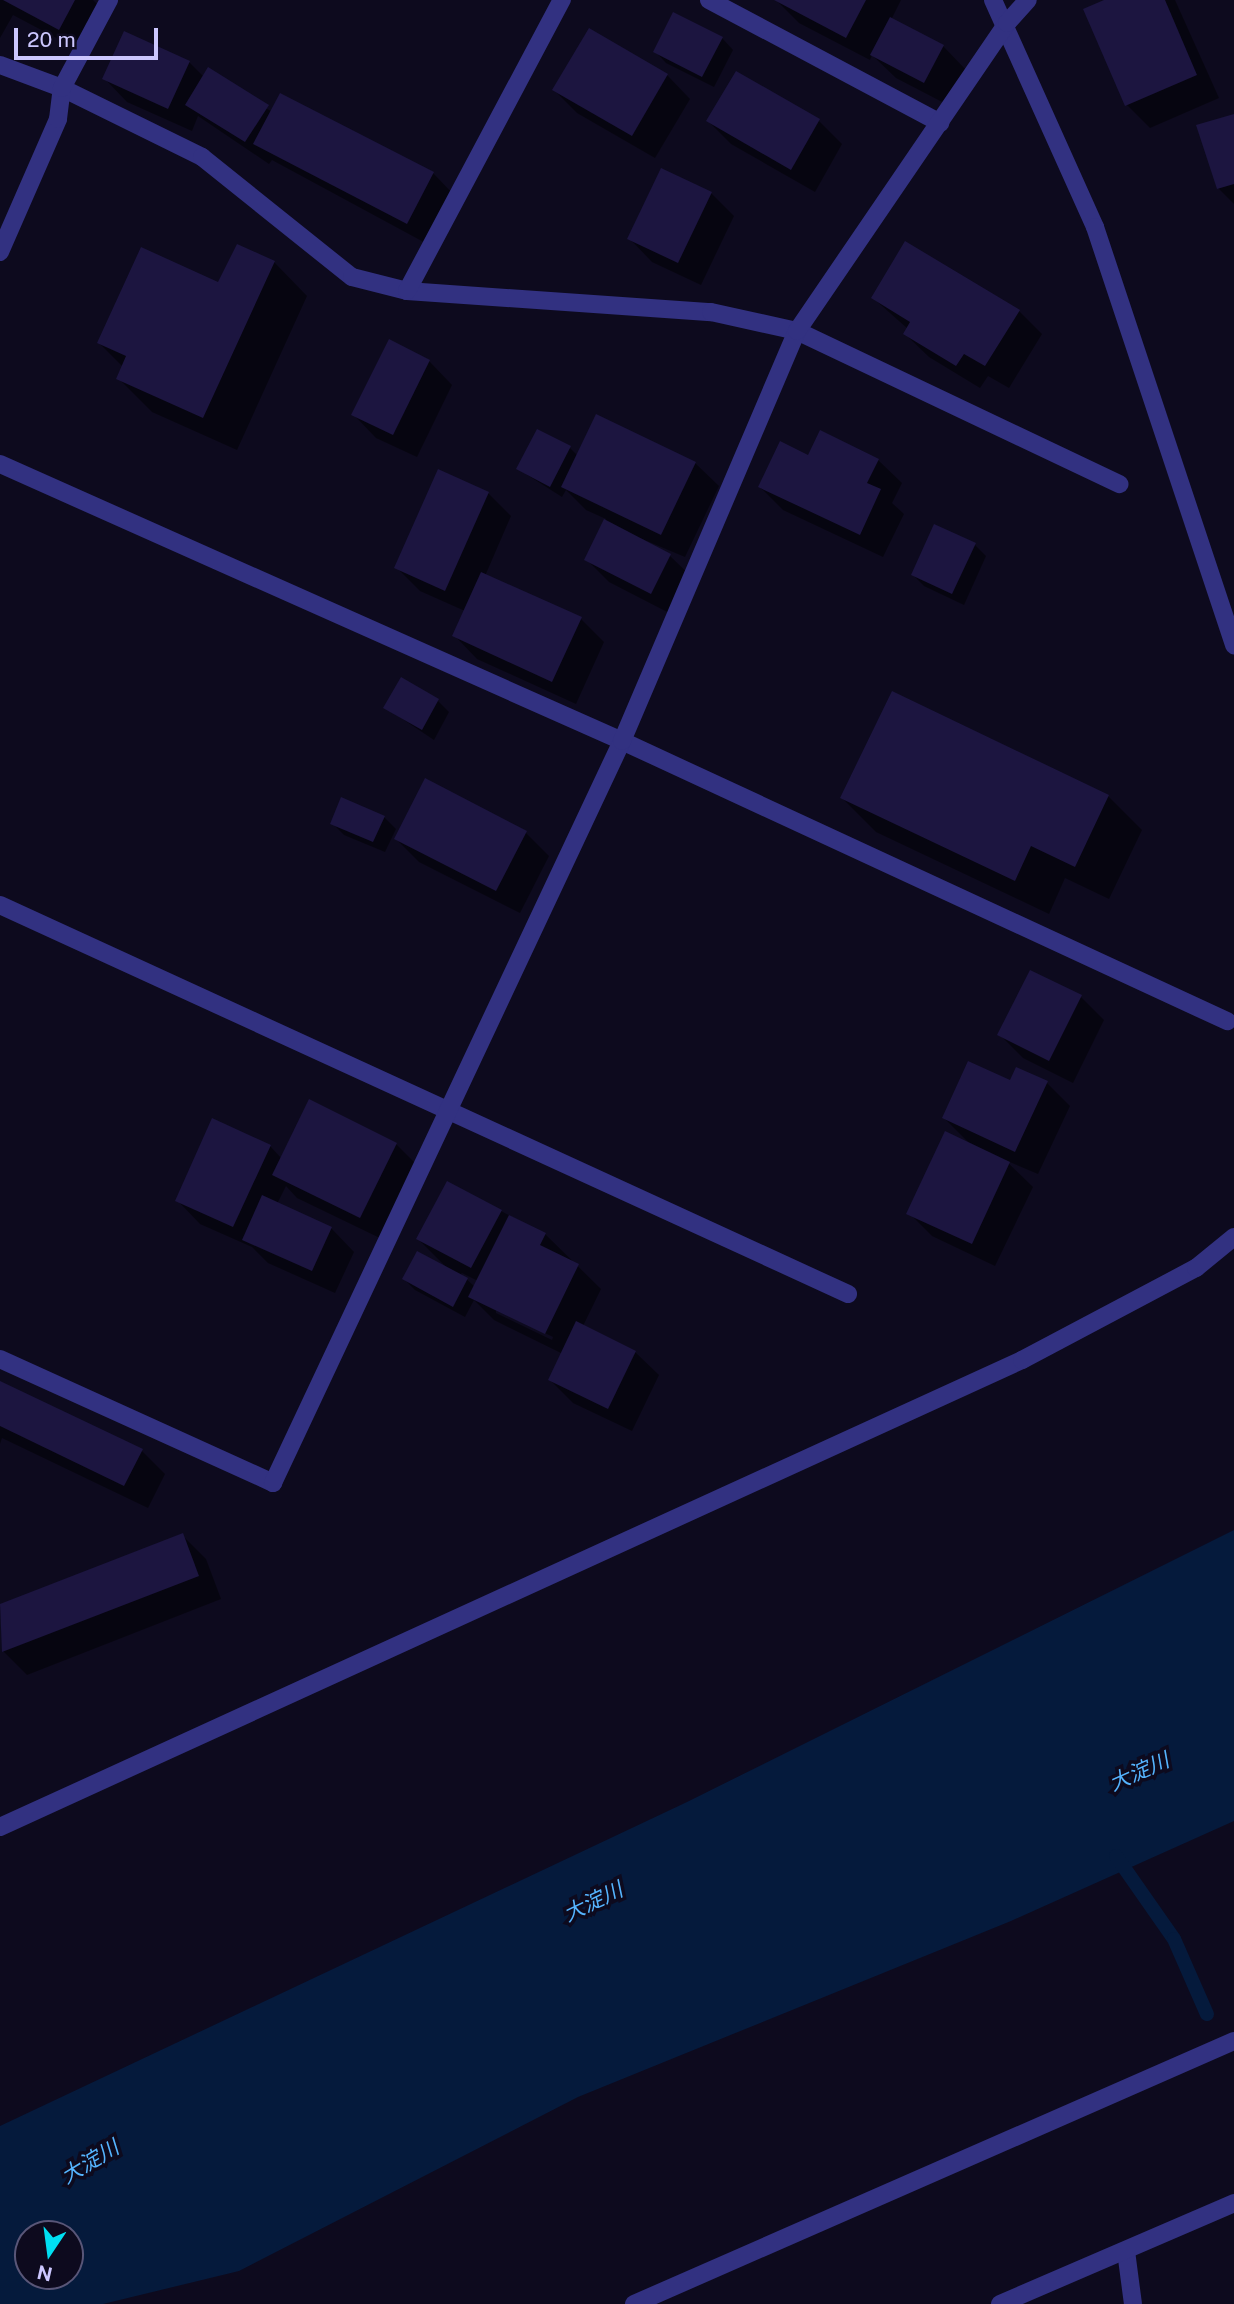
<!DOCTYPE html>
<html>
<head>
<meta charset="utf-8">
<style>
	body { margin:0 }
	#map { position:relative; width:1234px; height:2304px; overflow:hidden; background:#0d0a1e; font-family:"Public Sans","Noto Sans JP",sans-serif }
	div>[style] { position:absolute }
	.water>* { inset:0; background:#051a3c }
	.shadow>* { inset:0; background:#0007 }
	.stream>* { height:14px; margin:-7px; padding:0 7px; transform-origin:7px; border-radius:7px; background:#051a3c }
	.building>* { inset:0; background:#1c1540 }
	.minor>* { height:18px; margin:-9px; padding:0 9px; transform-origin:9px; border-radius:9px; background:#323181 }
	span { translate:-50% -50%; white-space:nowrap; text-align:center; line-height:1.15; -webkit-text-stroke:7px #0d0a1e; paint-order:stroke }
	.water-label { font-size:21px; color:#55b4ff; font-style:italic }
	.north { position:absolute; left:14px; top:2220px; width:70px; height:70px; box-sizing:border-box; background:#0d0a1e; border:2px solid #595678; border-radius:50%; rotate:193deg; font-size:19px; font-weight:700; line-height:28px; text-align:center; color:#ccc7ff }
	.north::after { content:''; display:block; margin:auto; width:24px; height:32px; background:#00dff2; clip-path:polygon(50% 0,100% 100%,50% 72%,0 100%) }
	.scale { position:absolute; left:14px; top:28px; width:144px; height:32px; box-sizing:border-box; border:4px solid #ccc7ff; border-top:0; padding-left:9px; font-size:21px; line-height:24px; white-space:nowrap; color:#ccc7ff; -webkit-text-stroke:5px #0d0a1e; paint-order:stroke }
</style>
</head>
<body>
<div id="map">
	<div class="water">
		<i style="clip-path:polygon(evenodd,1234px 1530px,1234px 1821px,1011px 1921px,578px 2097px,239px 2271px,103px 2304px,0 2304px,0 2126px,687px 1802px,1234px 1530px,28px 2234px,70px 2234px,70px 2276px,28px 2276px,28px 2234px)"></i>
	</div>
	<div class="shadow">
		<i style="clip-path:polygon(0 0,93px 0,104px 11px,83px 52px,13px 15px,0 38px)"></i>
		<i style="clip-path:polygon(776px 0,901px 0,891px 20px,943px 46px,966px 70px,948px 105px,896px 78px,872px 55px,870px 60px,799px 23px)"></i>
		<i style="clip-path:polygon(1108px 0,1175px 0,1219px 98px,1150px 128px,1127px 105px)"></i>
		<i style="clip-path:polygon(722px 38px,733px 50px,714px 87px,666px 63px,655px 51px)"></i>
		<i style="clip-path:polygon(189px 62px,204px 77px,273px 112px,433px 173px,456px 197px,431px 246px,272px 160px,269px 164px,198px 116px,192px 131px,127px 102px,104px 78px)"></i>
		<i style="clip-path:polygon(737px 73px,819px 121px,842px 144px,815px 192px,731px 144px,708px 121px)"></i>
		<i style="clip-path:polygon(667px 75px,690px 99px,655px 158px,577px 113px,554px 90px)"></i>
		<i style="clip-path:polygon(1234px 116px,1234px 204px,1218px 188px)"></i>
		<i style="clip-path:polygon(711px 193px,734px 216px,701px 285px,652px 262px,629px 238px)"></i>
		<i style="clip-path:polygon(274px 262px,307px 296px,237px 450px,152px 412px,118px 378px,123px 367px,99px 343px)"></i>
		<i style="clip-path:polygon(873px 298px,1019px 311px,1042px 334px,1009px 388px,988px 376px,980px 388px,929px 357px,905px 334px,908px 329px)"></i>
		<i style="clip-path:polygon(429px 361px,452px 385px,417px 457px,376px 438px,353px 414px)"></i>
		<i style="clip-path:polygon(570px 448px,578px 456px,695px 463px,719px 486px,685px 557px,623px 531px,670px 556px,694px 579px,675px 616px,609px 582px,586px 559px,606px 519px,586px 510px,566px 490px,562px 497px,518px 469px)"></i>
		<i style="clip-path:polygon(809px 458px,878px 460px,902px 483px,892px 503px,904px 514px,883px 557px,783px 510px,760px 487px)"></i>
		<i style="clip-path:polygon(488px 493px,511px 516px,485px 576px,581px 619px,604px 642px,576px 704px,477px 659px,454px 635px,465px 611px,420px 591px,397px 568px)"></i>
		<i style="clip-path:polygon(975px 545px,986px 556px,964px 605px,924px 586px,913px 575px)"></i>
		<i style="clip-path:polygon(438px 701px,449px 712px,434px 740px,386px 708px)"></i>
		<i style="clip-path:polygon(1108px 796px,1142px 830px,1109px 899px,1065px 878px,1049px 914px,876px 832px,842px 798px)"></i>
		<i style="clip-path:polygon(384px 817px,396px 829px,385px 852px,344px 835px,332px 823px)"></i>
		<i style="clip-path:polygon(526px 833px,549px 856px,520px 913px,419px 862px,396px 839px)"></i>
		<i style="clip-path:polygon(1081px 997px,1104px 1020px,1073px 1083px,1023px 1058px,1000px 1035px)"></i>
		<i style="clip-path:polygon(1010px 1082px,1047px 1083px,1070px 1106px,1038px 1174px,1005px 1160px,1033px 1187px,995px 1266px,932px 1236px,909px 1213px,971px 1145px,944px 1118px)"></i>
		<i style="clip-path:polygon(396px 1144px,420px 1168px,384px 1240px,297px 1198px,286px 1186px,277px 1204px,331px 1228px,354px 1252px,335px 1293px,268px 1263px,252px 1247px,200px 1224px,177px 1200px,270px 1146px,282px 1159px)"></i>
		<i style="clip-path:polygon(evenodd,501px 1211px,545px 1234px,601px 1289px,583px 1326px,635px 1352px,659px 1375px,632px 1431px,573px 1403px,550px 1380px,563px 1354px,494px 1320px,474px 1300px,465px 1317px,415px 1290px,404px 1279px,447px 1268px,418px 1239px,501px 1211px,462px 1273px,478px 1281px,475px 1287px,461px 1274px,462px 1273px,501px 1211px,496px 1309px,553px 1337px,552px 1340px,496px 1313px,496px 1309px)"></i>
		<i style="clip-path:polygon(0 1383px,142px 1451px,165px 1474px,148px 1508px,2px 1438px,0 1444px)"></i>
		<i style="clip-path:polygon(182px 1535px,206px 1559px,221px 1599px,27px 1675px,3px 1651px,0 1606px)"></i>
	</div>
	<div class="stream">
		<i style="left:1116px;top:1856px;width:101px;rotate:55.1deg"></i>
		<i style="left:1174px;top:1939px;width:82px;rotate:66.3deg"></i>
	</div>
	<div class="building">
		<i style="clip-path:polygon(3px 0,75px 0,59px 30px)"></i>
		<i style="clip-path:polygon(774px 0,866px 0,846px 38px)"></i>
		<i style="clip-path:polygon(1104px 0,1165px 0,1197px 75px,1125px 106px,1083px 9px)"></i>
		<i style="clip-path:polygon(673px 12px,723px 37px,702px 77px,653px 52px)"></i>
		<i style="clip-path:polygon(890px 17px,944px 45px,924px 83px,870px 55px)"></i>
		<i style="clip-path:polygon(589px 28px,668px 74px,632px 136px,552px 90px)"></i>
		<i style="clip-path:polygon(124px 31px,190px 61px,168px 109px,102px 79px)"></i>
		<i style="clip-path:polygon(208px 67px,269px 105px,245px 142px,185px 105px)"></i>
		<i style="clip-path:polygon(736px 71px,820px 119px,791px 170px,706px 121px)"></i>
		<i style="clip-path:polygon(280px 93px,434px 172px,407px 224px,253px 144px)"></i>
		<i style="clip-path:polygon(1234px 114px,1234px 184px,1217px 189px,1196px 125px)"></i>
		<i style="clip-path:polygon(661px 168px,712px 192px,678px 263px,627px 239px)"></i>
		<i style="clip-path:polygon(905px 241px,1020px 310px,985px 366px,964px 354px,956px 366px,903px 334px,910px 322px,871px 298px)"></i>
		<i style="clip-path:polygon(237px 244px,275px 261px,203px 418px,116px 379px,126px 356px,97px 343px,141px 247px,218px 282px)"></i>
		<i style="clip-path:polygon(389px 339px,430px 360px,393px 435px,351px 415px)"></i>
		<i style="clip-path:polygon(596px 414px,696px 462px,661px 535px,561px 487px)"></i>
		<i style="clip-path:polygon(537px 429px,571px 446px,550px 487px,516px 469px)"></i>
		<i style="clip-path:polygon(820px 430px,879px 459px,867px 483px,881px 489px,860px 535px,758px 487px,780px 441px,808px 455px)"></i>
		<i style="clip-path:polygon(438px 469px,489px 492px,445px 591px,394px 568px)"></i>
		<i style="clip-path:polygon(604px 519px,671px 554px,651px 594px,584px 560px)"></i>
		<i style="clip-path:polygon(934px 524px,976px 543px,952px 594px,911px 575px)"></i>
		<i style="clip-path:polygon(481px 572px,582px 617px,552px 682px,452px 636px)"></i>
		<i style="clip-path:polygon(401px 677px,439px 699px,422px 730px,383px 708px)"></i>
		<i style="clip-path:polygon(892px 691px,1109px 795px,1075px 867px,1031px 846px,1015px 881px,840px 798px)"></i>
		<i style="clip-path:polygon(425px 778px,527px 831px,496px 891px,394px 839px)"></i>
		<i style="clip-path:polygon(341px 797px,385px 816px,373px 842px,330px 824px)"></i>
		<i style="clip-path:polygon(1030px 970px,1082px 995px,1049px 1061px,997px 1035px)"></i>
		<i style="clip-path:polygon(968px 1061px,1010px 1080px,1016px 1067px,1048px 1081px,1015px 1152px,942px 1118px)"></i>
		<i style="clip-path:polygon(309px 1099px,397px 1143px,360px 1218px,272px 1175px)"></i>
		<i style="clip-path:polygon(212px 1118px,271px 1145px,233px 1227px,175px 1201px)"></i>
		<i style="clip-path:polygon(945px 1131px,1010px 1162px,972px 1244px,906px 1214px)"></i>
		<i style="clip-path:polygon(447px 1181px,502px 1210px,471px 1268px,416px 1239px)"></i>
		<i style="clip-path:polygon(262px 1195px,332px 1227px,312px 1271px,242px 1240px)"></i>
		<i style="clip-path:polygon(509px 1215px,546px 1233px,540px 1245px,579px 1264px,545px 1334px,468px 1297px)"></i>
		<i style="clip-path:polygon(417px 1251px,468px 1278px,453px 1307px,402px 1279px)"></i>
		<i style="clip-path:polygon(576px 1321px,636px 1351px,608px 1409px,548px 1380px)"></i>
		<i style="clip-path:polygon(0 1381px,143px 1449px,124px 1486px,0 1426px)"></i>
		<i style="clip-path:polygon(183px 1533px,199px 1576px,2px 1652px,0 1604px)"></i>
	</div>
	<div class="minor">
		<i style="left:709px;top:0;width:262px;rotate:28deg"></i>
		<i style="left:993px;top:0;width:249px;rotate:65.8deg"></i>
		<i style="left:1095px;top:227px;width:441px;rotate:71.6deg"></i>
		<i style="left:0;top:65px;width:66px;rotate:20.4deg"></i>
		<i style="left:62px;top:88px;width:156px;rotate:26.2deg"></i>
		<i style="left:202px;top:157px;width:192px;rotate:38.7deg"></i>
		<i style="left:352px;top:277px;width:57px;rotate:14.3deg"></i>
		<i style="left:407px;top:291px;width:305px;rotate:4deg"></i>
		<i style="left:711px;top:312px;width:88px;rotate:12.5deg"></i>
		<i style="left:797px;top:331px;width:357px;rotate:25.4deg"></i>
		<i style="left:0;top:252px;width:145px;rotate:-66.4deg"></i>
		<i style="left:58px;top:119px;width:31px;rotate:-83deg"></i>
		<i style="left:62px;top:88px;width:100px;rotate:-61.9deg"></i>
		<i style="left:407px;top:291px;width:330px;rotate:-62deg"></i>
		<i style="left:0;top:464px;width:681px;rotate:24.01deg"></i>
		<i style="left:622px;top:741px;width:667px;rotate:24.84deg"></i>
		<i style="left:0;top:905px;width:933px;rotate:24.64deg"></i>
		<i style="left:0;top:1359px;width:300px;rotate:24.4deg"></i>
		<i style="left:273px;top:1483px;width:820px;rotate:-64.81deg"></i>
		<i style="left:622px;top:741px;width:446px;rotate:-66.9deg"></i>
		<i style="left:797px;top:331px;width:373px;rotate:-55.7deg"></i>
		<i style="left:1007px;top:23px;width:31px;rotate:-48deg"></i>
		<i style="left:0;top:1827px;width:1124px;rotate:-24.56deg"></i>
		<i style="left:1022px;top:1360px;width:197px;rotate:-27.9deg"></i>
		<i style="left:1196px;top:1268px;width:49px;rotate:-39.2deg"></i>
		<i style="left:1126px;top:2251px;width:53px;rotate:82.5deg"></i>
		<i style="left:634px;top:2304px;width:655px;rotate:-23.67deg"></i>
		<i style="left:1000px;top:2304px;width:255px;rotate:-23.3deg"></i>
	</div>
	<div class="water-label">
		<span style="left:1139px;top:1772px;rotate:-24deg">大淀川</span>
		<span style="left:593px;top:1902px;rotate:-26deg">大淀川</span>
		<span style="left:90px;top:2162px;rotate:-31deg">大淀川</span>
	</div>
	<div class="north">N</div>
	<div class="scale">20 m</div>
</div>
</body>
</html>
